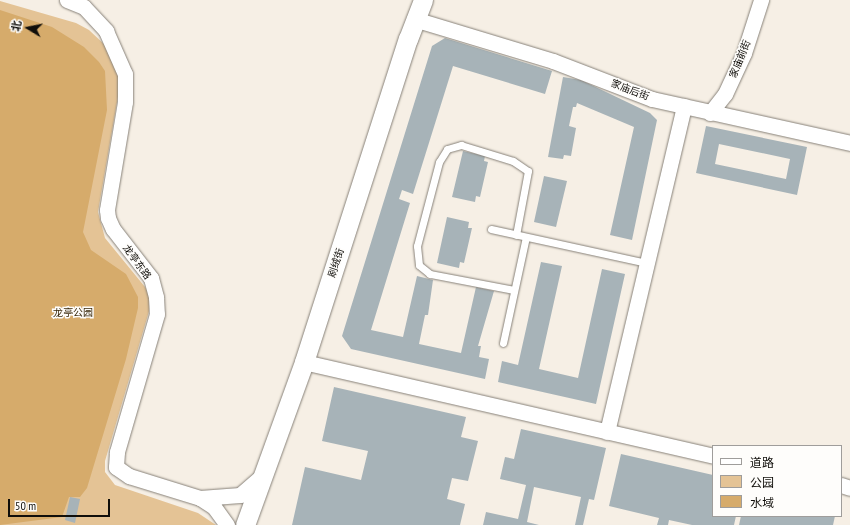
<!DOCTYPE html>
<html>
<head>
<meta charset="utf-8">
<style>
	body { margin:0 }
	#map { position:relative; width:850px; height:525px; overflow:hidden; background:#f6efe5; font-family:"PT Sans Narrow","Noto Sans SC",sans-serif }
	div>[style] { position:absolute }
	.green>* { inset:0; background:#e4c395 }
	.water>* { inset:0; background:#d6ab6b }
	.building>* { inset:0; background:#a7b3b8 }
	.roads { filter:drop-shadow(0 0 1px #878178) drop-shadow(0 0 1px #878178) }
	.service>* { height:7px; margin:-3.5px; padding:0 3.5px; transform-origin:3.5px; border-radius:3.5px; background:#fff }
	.minor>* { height:15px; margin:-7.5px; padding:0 7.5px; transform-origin:7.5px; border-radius:7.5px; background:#fff }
	.tertiary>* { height:19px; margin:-9.5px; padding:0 9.5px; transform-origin:9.5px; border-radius:9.5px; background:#fff }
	span { translate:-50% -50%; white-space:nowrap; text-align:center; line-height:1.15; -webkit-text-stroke:3px #fefdfb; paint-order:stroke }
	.street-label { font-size:10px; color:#100e0a }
	.park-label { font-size:10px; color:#382709 }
	.legend { position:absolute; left:712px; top:445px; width:130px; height:72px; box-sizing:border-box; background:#fefdfb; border:1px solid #9f9d9b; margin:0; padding:5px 7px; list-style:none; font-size:12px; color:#100e0a }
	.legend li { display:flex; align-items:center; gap:8px; height:20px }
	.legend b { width:20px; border:1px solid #9f9d9b }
	.north { position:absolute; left:8px; top:8px; width:40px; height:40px; -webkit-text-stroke:3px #fefdfb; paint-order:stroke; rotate:280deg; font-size:11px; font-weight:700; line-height:16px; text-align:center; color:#100e0a }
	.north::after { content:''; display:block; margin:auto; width:14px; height:18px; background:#100e0a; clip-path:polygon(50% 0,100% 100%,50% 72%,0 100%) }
	.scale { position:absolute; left:8px; top:499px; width:102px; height:18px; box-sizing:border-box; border:2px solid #100e0a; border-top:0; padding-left:5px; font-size:12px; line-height:14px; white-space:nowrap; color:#100e0a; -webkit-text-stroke:3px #fefdfb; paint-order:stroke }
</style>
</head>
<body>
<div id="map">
	<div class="green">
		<i style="clip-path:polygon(0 1px,76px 23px,89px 30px,106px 46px,118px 67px,120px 85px,98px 212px,105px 238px,145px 287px,150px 295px,150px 308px,105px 461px,105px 472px,115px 485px,198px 513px,216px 525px,0 525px)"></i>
	</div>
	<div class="water">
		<i style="clip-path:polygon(0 10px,52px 27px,84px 47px,99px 62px,105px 71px,107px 110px,83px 232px,91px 250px,126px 274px,138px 297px,138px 308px,126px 359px,87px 488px,80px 497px,69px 497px,62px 517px,0 525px)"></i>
	</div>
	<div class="building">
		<i style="clip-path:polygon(445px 38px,552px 71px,545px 94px,453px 66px,413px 194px,402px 190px,399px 199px,410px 203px,371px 330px,403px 337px,417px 276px,433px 280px,428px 315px,425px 315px,419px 344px,461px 353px,476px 287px,494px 291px,478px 346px,481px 346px,479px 357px,489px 359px,485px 379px,351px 349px,342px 336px,432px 46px)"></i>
		<i style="clip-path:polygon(563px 77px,581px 80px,650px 113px,657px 120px,632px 240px,610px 235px,634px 127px,577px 103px,576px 107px,573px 107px,569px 126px,576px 128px,571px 156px,564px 155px,563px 159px,548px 157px)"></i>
		<i style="clip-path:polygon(evenodd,706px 126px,807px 147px,797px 195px,696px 173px,706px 126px,719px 144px,790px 159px,786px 179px,715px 164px,719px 144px)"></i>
		<i style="clip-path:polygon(463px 151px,485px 156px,484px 161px,488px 162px,480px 197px,476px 196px,475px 202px,452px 197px)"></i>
		<i style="clip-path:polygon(544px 176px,567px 181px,556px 227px,534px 222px)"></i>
		<i style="clip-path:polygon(447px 217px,469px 222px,468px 228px,472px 228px,464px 263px,460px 262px,459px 268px,437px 263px)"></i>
		<i style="clip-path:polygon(541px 262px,562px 266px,539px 369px,578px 378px,602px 269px,625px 274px,596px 404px,498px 382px,502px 361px,518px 365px)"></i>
		<i style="clip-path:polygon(334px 387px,466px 417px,461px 437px,478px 441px,468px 481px,452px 478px,447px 499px,465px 504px,460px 525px,292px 525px,305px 467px,361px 480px,368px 451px,322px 441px)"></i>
		<i style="clip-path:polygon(521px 429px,606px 448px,594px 500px,589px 499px,583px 525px,575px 525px,581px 497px,534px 487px,527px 522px,539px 525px,483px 525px,486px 512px,518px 519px,526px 485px,500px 479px,505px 457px,514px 459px)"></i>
		<i style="clip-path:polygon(621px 454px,713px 475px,713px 516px,736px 516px,734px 525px,692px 525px,669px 520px,668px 525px,657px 525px,659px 518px,609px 506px)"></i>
		<i style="clip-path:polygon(70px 497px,80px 499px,75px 523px,65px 520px)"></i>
		<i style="clip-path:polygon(741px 516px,835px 516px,833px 525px,739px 525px)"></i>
	</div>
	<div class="roads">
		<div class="service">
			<i style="left:491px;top:229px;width:160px;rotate:12.3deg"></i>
			<i style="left:514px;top:290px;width:86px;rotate:-169.2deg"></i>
			<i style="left:430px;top:274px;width:14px;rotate:-141deg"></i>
			<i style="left:419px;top:265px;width:19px;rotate:-96deg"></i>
			<i style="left:417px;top:246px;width:87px;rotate:-75.3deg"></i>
			<i style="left:439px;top:162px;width:15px;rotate:-58deg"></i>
			<i style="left:447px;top:149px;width:15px;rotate:-16deg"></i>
			<i style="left:461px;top:145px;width:54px;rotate:17.1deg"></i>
			<i style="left:513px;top:161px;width:18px;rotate:34deg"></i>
			<i style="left:528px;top:171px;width:65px;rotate:100.6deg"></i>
			<i style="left:503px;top:343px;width:108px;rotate:-77.8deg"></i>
		</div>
		<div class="minor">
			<i style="left:67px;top:0;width:18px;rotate:22deg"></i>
			<i style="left:84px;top:7px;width:33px;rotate:47deg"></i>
			<i style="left:106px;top:31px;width:47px;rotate:66.2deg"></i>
			<i style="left:125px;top:74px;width:28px;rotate:90deg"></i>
			<i style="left:125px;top:102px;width:109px;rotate:99.5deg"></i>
			<i style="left:107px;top:210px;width:8px;rotate:83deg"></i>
			<i style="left:108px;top:218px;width:12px;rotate:66deg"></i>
			<i style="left:113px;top:229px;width:62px;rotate:52.2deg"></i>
			<i style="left:151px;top:278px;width:20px;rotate:75deg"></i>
			<i style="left:156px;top:297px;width:17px;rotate:87deg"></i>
			<i style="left:157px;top:314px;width:144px;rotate:106.2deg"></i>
			<i style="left:117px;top:452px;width:15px;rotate:94deg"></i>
			<i style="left:116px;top:467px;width:16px;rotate:35deg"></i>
			<i style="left:129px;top:476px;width:74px;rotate:17.2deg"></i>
			<i style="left:200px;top:498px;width:17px;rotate:33deg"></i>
			<i style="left:214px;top:507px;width:22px;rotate:54deg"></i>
			<i style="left:414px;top:19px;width:145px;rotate:16.8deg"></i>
			<i style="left:553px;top:61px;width:106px;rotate:21deg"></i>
			<i style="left:652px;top:99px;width:203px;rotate:12.5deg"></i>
			<i style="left:710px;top:113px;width:24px;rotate:-52deg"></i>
			<i style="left:725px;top:94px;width:45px;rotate:-65.1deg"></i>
			<i style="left:744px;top:53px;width:56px;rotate:-72.2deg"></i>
			<i style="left:304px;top:362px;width:420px;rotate:12.9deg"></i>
			<i style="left:607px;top:432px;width:335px;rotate:-76.7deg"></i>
			<i style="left:841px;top:485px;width:9px;rotate:18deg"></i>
			<i style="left:200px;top:498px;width:40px;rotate:-4.3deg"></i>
			<i style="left:240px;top:495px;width:29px;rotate:-41deg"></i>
		</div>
		<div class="tertiary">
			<i style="left:245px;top:525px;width:173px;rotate:-70.1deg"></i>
			<i style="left:304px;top:362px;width:339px;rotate:-72.2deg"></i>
			<i style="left:408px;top:39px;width:42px;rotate:-69deg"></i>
		</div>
	</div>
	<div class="street-label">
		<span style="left:740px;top:59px;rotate:-68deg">家庙前街</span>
		<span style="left:630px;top:90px;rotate:21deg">家庙后街</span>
		<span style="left:137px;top:262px;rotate:54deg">龙亭东路</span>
		<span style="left:336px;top:263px;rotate:-72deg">刷绒街</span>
	</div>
	<div class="park-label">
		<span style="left:73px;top:313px">龙亭公园</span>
	</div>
	<ul class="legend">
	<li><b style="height:5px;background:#fff"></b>道路</li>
	<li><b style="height:11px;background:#e4c395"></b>公园</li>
	<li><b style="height:11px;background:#d6ab6b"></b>水域</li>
	</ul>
	<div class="north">北</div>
	<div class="scale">50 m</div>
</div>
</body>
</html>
